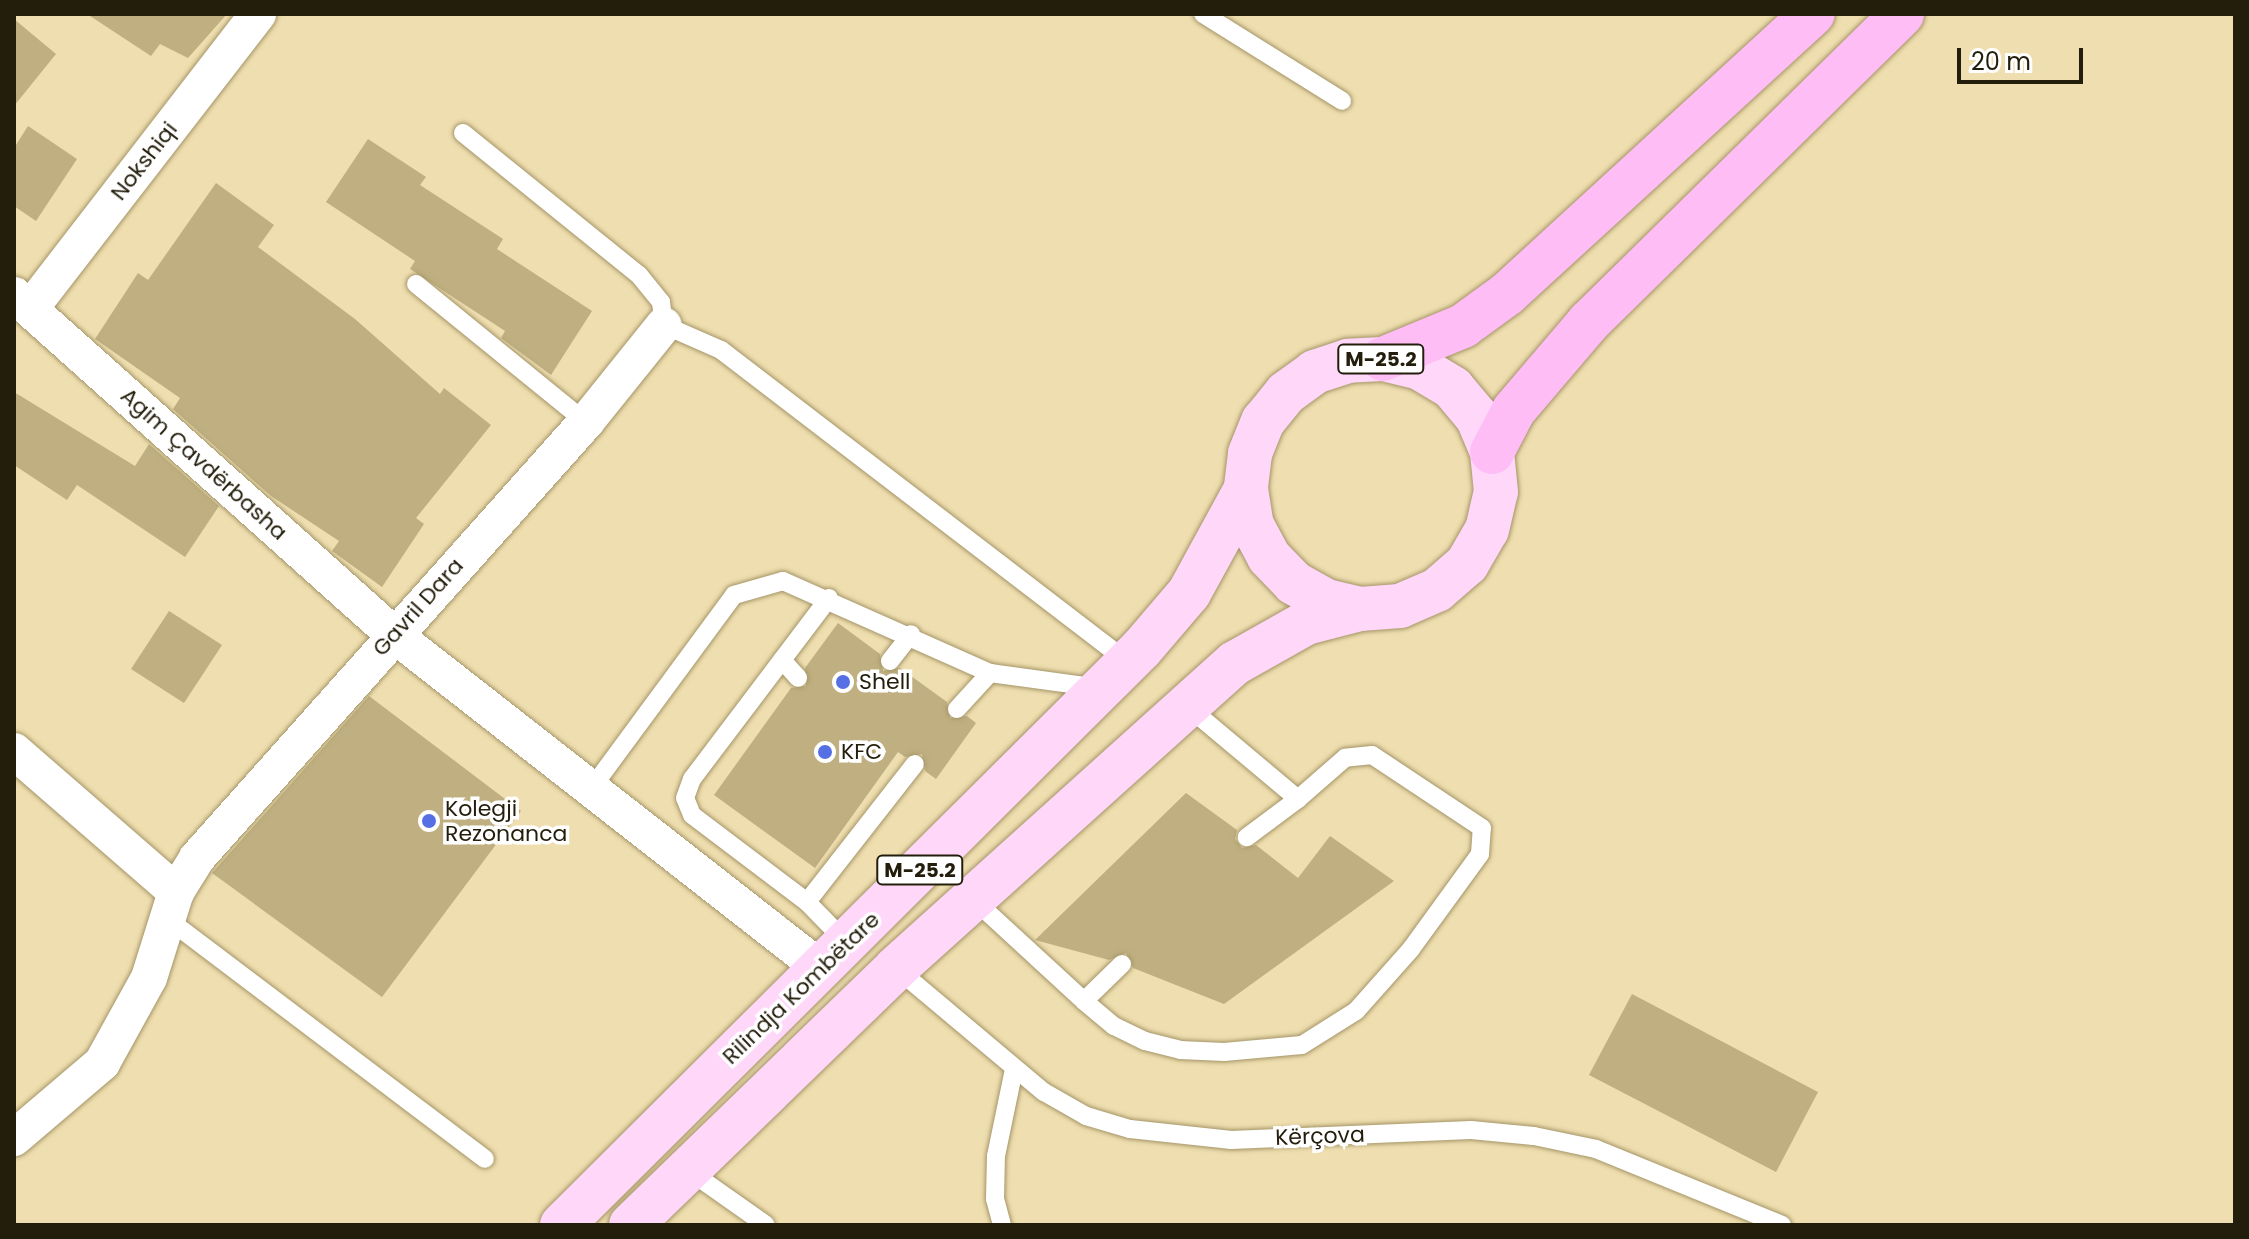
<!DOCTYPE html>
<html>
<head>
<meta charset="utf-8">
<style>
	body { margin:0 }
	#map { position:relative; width:2249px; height:1239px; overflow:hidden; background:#efdeaf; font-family:Poppins,sans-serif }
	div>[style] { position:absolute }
	.building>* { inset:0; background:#bfaf81 }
	.roads { filter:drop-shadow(0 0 2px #a49568) drop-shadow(0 0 2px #a49568) }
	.service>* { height:18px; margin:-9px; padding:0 9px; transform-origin:9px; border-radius:9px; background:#fff }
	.minor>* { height:36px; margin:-18px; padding:0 18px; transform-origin:18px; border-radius:18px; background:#fff }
	.primary>* { height:44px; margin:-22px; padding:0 22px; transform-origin:22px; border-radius:22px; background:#fed7f9 }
	.motorway>* { height:44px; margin:-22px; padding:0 22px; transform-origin:22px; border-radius:22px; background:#febdf5 }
	.dots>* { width:22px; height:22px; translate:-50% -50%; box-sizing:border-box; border:4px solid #fff; border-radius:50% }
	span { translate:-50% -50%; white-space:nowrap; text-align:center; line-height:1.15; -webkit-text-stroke:7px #fff; paint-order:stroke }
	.shield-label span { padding:2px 6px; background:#fff; border:2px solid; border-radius:6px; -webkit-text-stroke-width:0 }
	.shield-label { font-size:20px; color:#231d0b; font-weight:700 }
	.street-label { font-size:22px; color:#231d0b }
	.poi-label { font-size:22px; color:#231d0b }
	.left { translate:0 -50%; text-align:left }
	.frame { position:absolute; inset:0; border:16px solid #231d0b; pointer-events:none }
	.scale { position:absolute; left:1957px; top:48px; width:126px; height:36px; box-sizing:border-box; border:4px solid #231d0b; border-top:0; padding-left:10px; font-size:24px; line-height:28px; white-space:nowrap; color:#231d0b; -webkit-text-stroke:6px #fff; paint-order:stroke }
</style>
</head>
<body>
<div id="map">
	<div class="building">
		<i style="clip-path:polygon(87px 14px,227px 14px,188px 58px,160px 44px,151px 56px)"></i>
		<i style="clip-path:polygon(14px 19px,56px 54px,14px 106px)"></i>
		<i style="clip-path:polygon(28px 126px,77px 159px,36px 221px,14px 206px,14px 148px)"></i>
		<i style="clip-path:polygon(368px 139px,426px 177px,420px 185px,503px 239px,497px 249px,592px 311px,551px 375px,501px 338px,505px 331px,410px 269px,415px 261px,326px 202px)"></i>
		<i style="clip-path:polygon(216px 183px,274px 225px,258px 247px,355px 319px,440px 394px,444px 388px,491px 425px,416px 518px,424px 524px,382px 587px,332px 551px,339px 541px,271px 496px,173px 409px,180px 398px,95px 339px,138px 273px,148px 280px)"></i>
		<i style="clip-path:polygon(14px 392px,135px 466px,149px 444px,219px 506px,185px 557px,77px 485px,67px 500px,14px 465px)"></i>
		<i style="clip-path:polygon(169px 611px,222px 645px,184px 703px,131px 669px)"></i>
		<i style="clip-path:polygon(838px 623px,880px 654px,883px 671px,900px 668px,947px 702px,950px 718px,967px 716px,976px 723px,936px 779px,925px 771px,922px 754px,905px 757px,898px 752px,815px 868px,714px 795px,791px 688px,806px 686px,805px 668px)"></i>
		<i style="clip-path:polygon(369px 696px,521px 811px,382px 997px,212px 873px)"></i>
		<i style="clip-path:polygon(1186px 793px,1237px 830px,1235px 839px,1242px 848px,1256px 845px,1298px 878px,1330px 836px,1394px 881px,1224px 1004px,1133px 968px,1126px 953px,1109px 960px,1035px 940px)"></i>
		<i style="clip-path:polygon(1632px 994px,1818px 1092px,1776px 1172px,1589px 1075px)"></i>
	</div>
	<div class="roads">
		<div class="service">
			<i style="left:1203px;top:14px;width:164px;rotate:32deg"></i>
			<i style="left:463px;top:133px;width:226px;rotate:38.9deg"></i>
			<i style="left:639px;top:275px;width:35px;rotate:51deg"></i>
			<i style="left:661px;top:302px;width:23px;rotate:83deg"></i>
			<i style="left:664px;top:325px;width:62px;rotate:23.7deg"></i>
			<i style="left:721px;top:350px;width:513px;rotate:37.47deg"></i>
			<i style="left:416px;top:284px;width:219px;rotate:39.1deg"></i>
			<i style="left:782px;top:660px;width:24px;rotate:48deg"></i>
			<i style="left:890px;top:661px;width:34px;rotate:-52deg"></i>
			<i style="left:1187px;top:706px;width:145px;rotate:40deg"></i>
			<i style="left:1298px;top:799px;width:64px;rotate:143.3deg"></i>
			<i style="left:957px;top:709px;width:49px;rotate:-47.5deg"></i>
			<i style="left:990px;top:673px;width:110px;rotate:7.8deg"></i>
			<i style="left:591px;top:789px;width:241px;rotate:-53.6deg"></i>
			<i style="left:734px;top:595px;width:51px;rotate:-15.9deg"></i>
			<i style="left:783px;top:581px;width:227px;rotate:24deg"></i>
			<i style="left:972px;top:898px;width:152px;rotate:42.6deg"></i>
			<i style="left:1084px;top:1001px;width:53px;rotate:-44.2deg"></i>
			<i style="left:807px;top:902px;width:144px;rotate:-142.9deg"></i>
			<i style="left:692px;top:815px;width:18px;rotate:-112deg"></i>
			<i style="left:685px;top:798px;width:20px;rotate:-70deg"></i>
			<i style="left:692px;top:779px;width:227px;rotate:-52.9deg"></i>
			<i style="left:169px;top:920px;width:396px;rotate:37.1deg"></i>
			<i style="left:847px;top:943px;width:57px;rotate:-134.3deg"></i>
			<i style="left:807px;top:902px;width:175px;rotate:-52deg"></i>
			<i style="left:896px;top:968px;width:193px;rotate:40deg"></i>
			<i style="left:1044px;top:1092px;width:48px;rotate:29.7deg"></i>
			<i style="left:1086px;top:1116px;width:46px;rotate:16.5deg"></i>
			<i style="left:1130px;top:1129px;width:102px;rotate:6.2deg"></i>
			<i style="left:1231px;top:1140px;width:240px;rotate:-2.4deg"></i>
			<i style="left:1471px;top:1130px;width:63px;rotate:5.4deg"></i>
			<i style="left:1534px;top:1136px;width:63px;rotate:11.8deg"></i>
			<i style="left:1596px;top:1149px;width:201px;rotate:22.2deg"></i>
			<i style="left:1084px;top:1001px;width:39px;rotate:40deg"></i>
			<i style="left:1114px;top:1026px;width:34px;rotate:26deg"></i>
			<i style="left:1145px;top:1041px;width:36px;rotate:14deg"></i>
			<i style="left:1180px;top:1050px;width:44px;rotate:2.6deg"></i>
			<i style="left:1224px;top:1052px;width:78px;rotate:-5.1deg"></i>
			<i style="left:1302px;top:1045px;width:64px;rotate:-32.2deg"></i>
			<i style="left:1356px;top:1011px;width:83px;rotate:-48.4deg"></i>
			<i style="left:1411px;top:949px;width:117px;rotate:-54deg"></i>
			<i style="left:1480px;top:854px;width:26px;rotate:-86deg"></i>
			<i style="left:1482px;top:828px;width:132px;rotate:-146.4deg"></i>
			<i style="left:1372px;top:755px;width:27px;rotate:174deg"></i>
			<i style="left:1345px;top:758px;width:62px;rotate:138.9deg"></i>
			<i style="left:688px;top:1170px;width:95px;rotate:35.2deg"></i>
			<i style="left:1002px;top:1225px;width:27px;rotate:-105deg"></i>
			<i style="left:995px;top:1199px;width:43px;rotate:-88.7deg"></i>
			<i style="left:996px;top:1156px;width:89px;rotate:-78.3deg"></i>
		</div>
		<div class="minor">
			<i style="left:14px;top:295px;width:508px;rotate:41.81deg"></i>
			<i style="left:393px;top:634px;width:541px;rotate:38.01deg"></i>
			<i style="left:30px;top:309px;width:373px;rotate:-52.3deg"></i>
			<i style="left:14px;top:751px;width:215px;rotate:41deg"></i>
			<i style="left:14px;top:1138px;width:116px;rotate:-40.4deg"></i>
			<i style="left:102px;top:1063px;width:97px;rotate:-61.1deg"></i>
			<i style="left:149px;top:978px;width:90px;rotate:-72.6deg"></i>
			<i style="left:176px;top:892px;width:40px;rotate:-58deg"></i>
			<i style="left:197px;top:858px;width:584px;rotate:-48.26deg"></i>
			<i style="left:586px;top:422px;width:124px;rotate:-51.2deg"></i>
		</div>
		<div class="primary">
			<i style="left:562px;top:1225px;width:818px;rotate:-44.85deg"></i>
			<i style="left:1142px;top:648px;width:72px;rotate:-49.5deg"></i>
			<i style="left:1189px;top:593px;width:119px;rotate:-61.3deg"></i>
			<i style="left:631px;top:1225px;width:369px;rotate:-44.1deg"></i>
			<i style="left:896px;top:968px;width:456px;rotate:-42deg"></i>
			<i style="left:1235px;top:663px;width:81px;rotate:-29.4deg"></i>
			<i style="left:1306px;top:623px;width:56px;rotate:-14.5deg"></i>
			<i style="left:1360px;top:609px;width:40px;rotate:-4.3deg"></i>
			<i style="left:1400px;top:606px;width:40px;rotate:-23.4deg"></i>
			<i style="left:1437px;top:590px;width:40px;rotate:-41deg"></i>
			<i style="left:1467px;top:564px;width:39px;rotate:-60deg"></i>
			<i style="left:1487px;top:530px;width:39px;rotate:-77deg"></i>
			<i style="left:1496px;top:492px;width:40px;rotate:-95.7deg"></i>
			<i style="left:1492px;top:452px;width:38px;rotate:-113deg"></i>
			<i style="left:1477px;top:417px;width:38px;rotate:-130deg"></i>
			<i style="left:1453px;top:388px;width:39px;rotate:-149deg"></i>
			<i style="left:1420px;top:368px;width:38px;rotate:-166deg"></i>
			<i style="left:1383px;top:359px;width:35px;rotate:177deg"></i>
			<i style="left:1348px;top:361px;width:35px;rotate:162deg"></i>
			<i style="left:1315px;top:372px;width:36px;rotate:144deg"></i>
			<i style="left:1286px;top:393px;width:36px;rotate:129deg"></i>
			<i style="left:1263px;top:421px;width:35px;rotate:112deg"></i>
			<i style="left:1250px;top:454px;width:35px;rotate:97deg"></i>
			<i style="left:1246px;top:489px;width:36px;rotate:81deg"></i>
			<i style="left:1252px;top:525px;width:36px;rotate:62deg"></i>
			<i style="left:1269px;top:557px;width:36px;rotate:46deg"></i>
			<i style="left:1294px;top:583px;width:37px;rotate:29deg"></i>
			<i style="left:1326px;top:601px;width:35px;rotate:13deg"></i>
		</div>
		<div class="motorway">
			<i style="left:1383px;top:359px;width:87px;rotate:-22.4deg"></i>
			<i style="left:1463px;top:326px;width:54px;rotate:-36deg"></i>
			<i style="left:1507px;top:294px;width:415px;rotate:-42.5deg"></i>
			<i style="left:1492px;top:452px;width:47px;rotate:-62.4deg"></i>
			<i style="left:1514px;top:410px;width:116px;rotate:-49.6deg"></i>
			<i style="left:1589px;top:322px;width:439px;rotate:-44.5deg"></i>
		</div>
	</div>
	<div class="dots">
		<i style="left:843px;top:682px;background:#566fe4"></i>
		<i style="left:825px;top:752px;background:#566fe4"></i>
		<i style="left:429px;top:821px;background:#566fe4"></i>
	</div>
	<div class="shield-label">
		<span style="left:1381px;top:359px">M-25.2</span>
		<span style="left:920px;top:870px">M-25.2</span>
	</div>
	<div class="street-label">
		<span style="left:144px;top:161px;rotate:-52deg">Nokshiqi</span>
		<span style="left:204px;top:464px;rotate:42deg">Agim Çavdërbasha</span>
		<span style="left:418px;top:607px;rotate:-48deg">Gavril Dara</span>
		<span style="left:801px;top:988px;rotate:-44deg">Rilindja Kombëtare</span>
		<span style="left:1320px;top:1136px;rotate:-2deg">Kërçova</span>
	</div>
	<div class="poi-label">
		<span class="left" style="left:859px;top:682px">Shell</span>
		<span class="left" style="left:841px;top:752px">KFC</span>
		<span class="left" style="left:445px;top:821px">Kolegji<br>Rezonanca</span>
	</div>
	<div class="frame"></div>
	<div class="scale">20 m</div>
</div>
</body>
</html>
